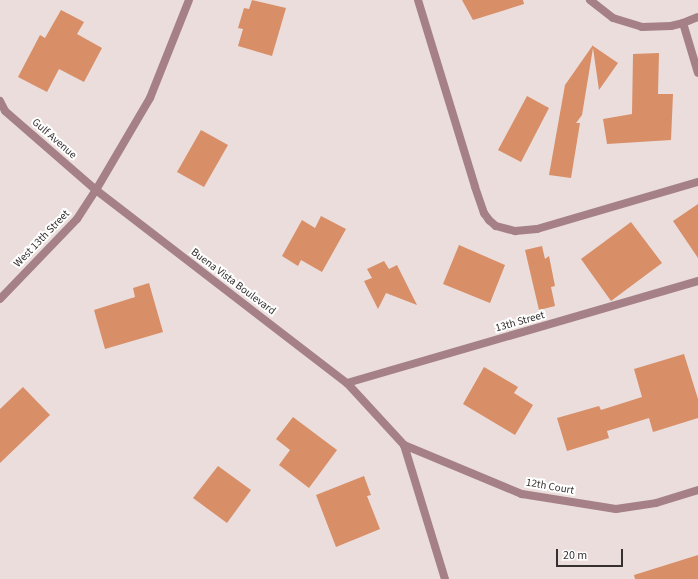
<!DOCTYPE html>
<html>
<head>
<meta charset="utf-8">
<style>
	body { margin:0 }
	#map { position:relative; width:698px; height:579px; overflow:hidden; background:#eadddb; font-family:"Source Sans 3",sans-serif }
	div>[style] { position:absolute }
	.building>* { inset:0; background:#d88e67 }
	.street>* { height:8px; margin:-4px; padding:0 4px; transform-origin:4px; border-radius:4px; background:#a58086 }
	span { translate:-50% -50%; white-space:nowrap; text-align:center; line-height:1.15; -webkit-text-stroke:4px #fff; paint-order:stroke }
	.street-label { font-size:11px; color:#363130 }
	.scale { position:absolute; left:556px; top:549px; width:67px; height:18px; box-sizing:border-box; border:2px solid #363130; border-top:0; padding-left:5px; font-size:12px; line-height:14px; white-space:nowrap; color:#363130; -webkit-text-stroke:3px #fff; paint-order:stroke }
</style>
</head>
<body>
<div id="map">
	<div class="building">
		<i style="clip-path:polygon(252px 0,286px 8px,272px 56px,238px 46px,243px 29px,238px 28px,244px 8px,249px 9px)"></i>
		<i style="clip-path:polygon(462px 0,523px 0,524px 4px,473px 20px)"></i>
		<i style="clip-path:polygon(61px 10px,84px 22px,77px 34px,102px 48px,84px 82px,59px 69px,47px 92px,18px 77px,40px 35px,45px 38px)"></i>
		<i style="clip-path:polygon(593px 45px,593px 46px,618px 63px,599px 90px,593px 48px,582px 115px,576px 123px,580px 123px,571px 178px,549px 175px,565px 85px)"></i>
		<i style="clip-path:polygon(659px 53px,658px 94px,673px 94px,671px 140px,607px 144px,603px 119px,632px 114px,633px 54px)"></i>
		<i style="clip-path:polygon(527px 96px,549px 108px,521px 162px,498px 150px)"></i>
		<i style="clip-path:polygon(201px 130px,228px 145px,204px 187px,177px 172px)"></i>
		<i style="clip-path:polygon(698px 204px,698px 258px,673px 221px)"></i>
		<i style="clip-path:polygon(321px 216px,346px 229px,322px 272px,301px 260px,298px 266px,282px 256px,302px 220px,315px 228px)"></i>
		<i style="clip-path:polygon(631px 222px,662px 263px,611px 301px,581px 259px)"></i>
		<i style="clip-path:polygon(459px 245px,505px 265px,490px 303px,443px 284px)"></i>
		<i style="clip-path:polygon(542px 246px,545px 259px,549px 256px,555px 286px,551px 287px,555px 306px,539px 310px,525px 250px)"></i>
		<i style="clip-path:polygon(384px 261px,389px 269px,397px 265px,417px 305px,386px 293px,378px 309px,364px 281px,372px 278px,367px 269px)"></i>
		<i style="clip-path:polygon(149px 283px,163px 332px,105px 349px,94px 310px,135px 297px,133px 288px)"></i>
		<i style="clip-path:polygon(684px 354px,698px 399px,698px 418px,653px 432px,649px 418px,607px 431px,609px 438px,567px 451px,557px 418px,599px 406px,601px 410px,642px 397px,634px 369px)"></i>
		<i style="clip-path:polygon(484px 367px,518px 387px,514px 393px,533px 405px,515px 435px,463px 404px)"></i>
		<i style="clip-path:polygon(23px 387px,50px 415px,0 463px,0 409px)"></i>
		<i style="clip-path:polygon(293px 417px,337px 450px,309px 488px,279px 465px,290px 450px,276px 439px)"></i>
		<i style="clip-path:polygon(218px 466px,251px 490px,227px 523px,193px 498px)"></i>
		<i style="clip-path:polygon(364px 476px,371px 495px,367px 496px,380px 529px,336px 547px,316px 495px)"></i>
		<i style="clip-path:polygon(698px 555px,698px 579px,635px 579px,634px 575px)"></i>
	</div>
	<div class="street">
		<i style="left:418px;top:0;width:195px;rotate:73deg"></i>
		<i style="left:475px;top:187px;width:28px;rotate:71deg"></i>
		<i style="left:484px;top:213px;width:9px;rotate:54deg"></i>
		<i style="left:489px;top:220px;width:9px;rotate:41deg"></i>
		<i style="left:496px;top:226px;width:20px;rotate:15deg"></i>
		<i style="left:515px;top:231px;width:22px;rotate:-5deg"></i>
		<i style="left:537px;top:229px;width:168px;rotate:-16.3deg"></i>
		<i style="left:590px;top:0;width:29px;rotate:38deg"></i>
		<i style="left:613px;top:18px;width:30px;rotate:17deg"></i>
		<i style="left:642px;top:27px;width:29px;rotate:-2deg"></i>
		<i style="left:671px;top:26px;width:12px;rotate:-14deg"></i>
		<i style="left:683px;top:23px;width:16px;rotate:-22deg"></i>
		<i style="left:683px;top:23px;width:52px;rotate:73.3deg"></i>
		<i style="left:0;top:101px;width:11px;rotate:63deg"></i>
		<i style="left:5px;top:111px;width:121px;rotate:41deg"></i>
		<i style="left:96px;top:190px;width:317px;rotate:37.6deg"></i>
		<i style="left:347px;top:383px;width:84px;rotate:47.4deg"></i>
		<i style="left:404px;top:445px;width:140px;rotate:73deg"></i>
		<i style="left:0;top:299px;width:111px;rotate:-46.1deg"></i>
		<i style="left:77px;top:219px;width:35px;rotate:-57deg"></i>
		<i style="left:96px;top:190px;width:107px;rotate:-59.6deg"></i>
		<i style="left:150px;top:98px;width:105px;rotate:-68.3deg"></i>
		<i style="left:347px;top:383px;width:366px;rotate:-16.2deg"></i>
		<i style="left:404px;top:445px;width:128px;rotate:22.6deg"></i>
		<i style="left:522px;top:494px;width:95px;rotate:9.1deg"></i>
		<i style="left:616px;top:509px;width:40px;rotate:-8.5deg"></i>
		<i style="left:656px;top:503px;width:44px;rotate:-17.2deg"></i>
	</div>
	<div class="street-label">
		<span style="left:54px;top:139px;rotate:41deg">Gulf Avenue</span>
		<span style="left:42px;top:239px;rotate:-46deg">West 13th Street</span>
		<span style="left:233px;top:282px;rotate:37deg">Buena Vista Boulevard</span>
		<span style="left:520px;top:322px;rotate:-16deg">13th Street</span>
		<span style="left:550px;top:487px;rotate:10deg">12th Court</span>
	</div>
	<div class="scale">20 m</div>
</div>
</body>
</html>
